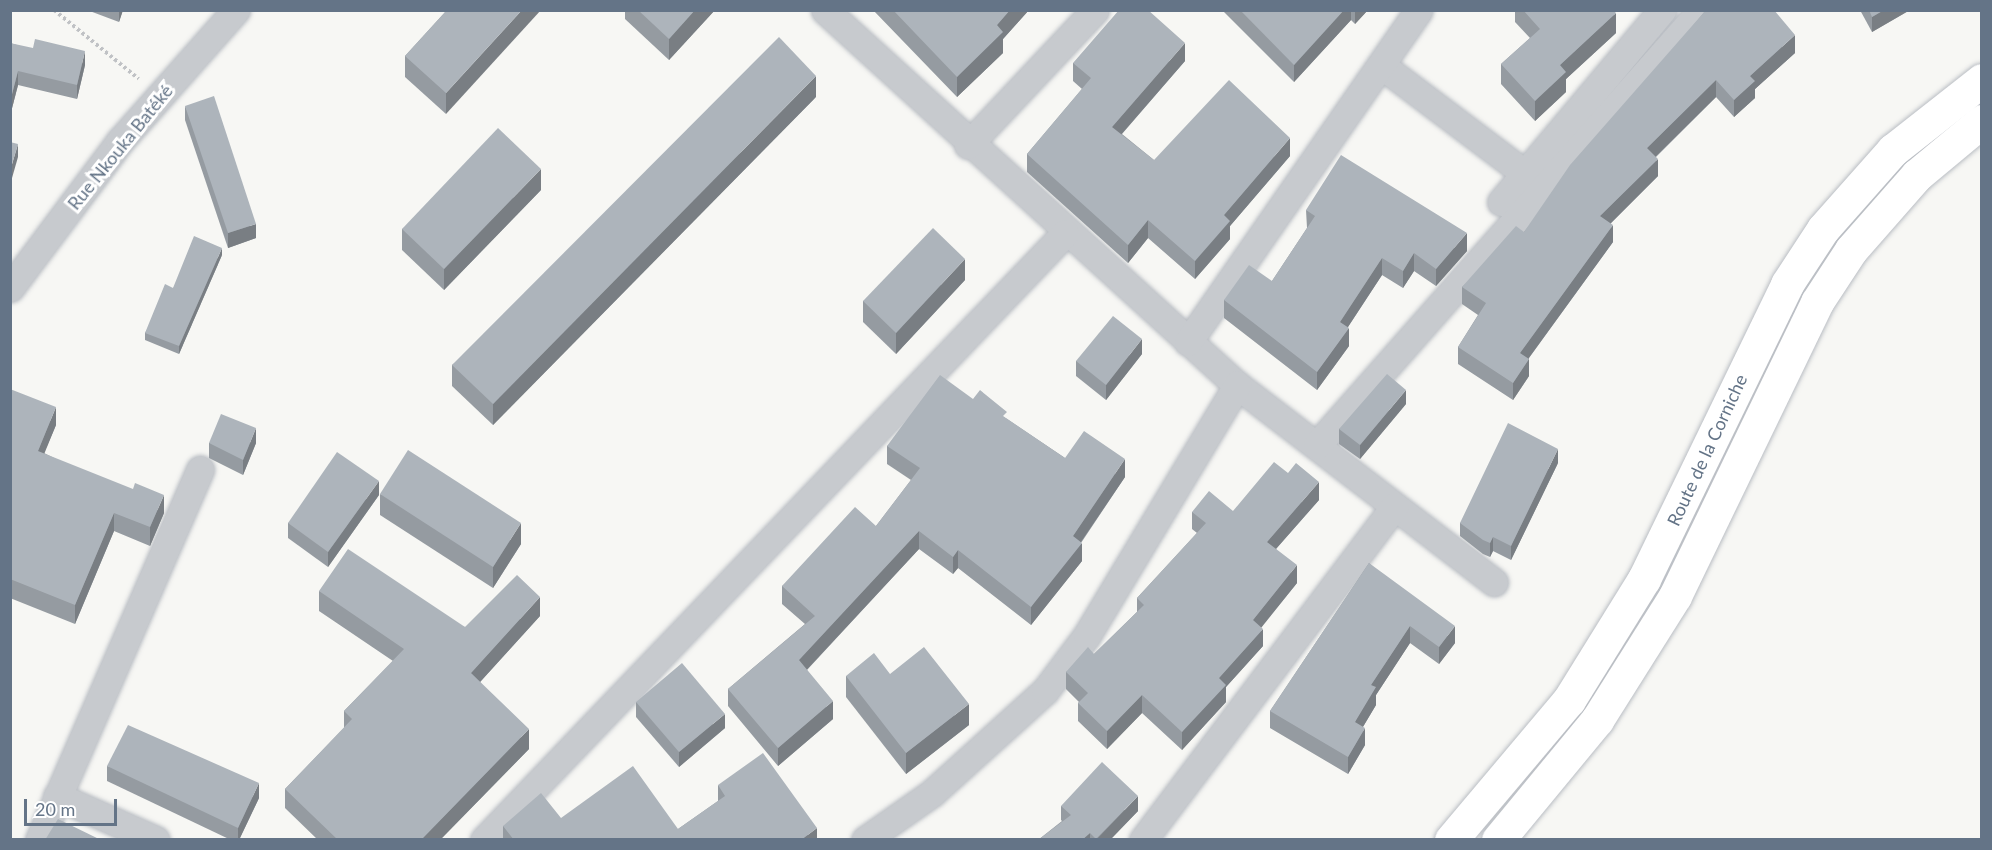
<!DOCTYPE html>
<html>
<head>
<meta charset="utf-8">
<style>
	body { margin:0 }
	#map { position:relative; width:1992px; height:850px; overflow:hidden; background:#f7f7f4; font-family:Lato,sans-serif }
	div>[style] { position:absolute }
	.path>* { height:4px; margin-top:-2px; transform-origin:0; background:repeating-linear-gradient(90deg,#c0c2c5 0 3px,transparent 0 6px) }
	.roads { filter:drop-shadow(0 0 2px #b9bdc3) drop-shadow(0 0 2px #b9bdc3) }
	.street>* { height:27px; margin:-13.5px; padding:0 13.5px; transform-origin:13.5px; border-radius:13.5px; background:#c7cace }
	.secondary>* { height:33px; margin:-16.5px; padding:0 16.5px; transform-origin:16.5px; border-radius:16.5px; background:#fff }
	.wall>* { inset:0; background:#959ba1 }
	.shaded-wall>* { inset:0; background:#797e83 }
	.building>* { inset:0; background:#adb4bb }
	span { translate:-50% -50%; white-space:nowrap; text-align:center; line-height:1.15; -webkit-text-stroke:6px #fff; paint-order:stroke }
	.street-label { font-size:18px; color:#647487 }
	.frame { position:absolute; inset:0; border:12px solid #647487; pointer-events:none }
	.scale { position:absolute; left:24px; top:799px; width:93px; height:27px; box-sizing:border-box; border:3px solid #647487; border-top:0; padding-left:8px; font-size:18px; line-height:21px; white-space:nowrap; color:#647487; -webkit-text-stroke:4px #fff; paint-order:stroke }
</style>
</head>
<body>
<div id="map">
	<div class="path">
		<i style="left:54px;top:10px;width:109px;rotate:39.1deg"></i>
	</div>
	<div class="roads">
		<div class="street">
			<i style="left:825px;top:10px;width:557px;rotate:42.31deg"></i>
			<i style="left:1237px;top:385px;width:324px;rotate:37.5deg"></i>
			<i style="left:1381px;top:65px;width:198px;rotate:37deg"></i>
			<i style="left:968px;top:145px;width:185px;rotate:-46.7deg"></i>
			<i style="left:1501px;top:202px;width:251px;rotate:-50deg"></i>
			<i style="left:10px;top:288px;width:184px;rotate:-53.2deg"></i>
			<i style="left:120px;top:141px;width:175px;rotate:-48.5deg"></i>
			<i style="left:1188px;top:342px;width:404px;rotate:-55.2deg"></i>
			<i style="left:1317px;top:445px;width:580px;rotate:-48.56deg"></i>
			<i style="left:57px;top:796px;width:108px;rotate:24deg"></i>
			<i style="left:39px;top:840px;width:404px;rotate:-66.5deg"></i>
			<i style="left:484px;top:840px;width:840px;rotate:-46.25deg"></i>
			<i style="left:865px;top:840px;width:82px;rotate:-35deg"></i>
			<i style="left:932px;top:793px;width:152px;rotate:-42.1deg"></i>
			<i style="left:1045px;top:691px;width:70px;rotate:-53.1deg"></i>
			<i style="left:1087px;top:635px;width:292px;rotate:-59deg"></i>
			<i style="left:1143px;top:840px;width:418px;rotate:-53deg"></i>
		</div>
		<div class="secondary">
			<i style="left:1451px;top:840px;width:183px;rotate:-49.9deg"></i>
			<i style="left:1569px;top:700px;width:142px;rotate:-58.2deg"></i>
			<i style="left:1644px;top:579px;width:328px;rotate:-64.1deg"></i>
			<i style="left:1787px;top:284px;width:66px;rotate:-56.8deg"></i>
			<i style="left:1823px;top:229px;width:106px;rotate:-48.5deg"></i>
			<i style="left:1893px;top:150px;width:113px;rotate:-38.2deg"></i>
			<i style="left:1498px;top:840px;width:156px;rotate:-50.5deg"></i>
			<i style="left:1597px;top:720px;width:146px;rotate:-57.8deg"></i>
			<i style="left:1675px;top:596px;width:326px;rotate:-64.2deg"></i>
			<i style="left:1817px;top:302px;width:62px;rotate:-56.8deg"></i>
			<i style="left:1851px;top:250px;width:100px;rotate:-48.7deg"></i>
			<i style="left:1917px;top:175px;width:85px;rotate:-39.7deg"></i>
		</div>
	</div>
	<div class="wall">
		<i style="clip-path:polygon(87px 10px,123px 10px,119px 22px)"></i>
		<i style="clip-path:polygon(447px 10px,446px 114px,405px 77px,405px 56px)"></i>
		<i style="clip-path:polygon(625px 10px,715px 10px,669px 60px,625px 19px)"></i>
		<i style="clip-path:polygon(873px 10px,1029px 10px,1003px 39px,1003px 53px,957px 97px)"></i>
		<i style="clip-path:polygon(1368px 10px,1355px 24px,1351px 20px,1294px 82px,1223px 11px)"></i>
		<i style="clip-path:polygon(1515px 10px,1613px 10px,1616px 33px,1566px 79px,1566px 92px,1535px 121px,1501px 84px,1501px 64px,1530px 38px,1515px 22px)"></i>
		<i style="clip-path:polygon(1706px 10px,1795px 53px,1755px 89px,1755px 98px,1734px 117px,1716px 97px,1656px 157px,1658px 176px,1611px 223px,1613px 242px,1529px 358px,1529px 376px,1513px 400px,1458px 364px,1458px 347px,1478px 315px,1462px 304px,1462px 287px,1524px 232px)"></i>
		<i style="clip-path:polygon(1860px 10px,1910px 10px,1872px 32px)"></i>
		<i style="clip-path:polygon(10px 43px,85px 65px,77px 99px,18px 85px,10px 116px)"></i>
		<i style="clip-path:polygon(1185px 61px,1122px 134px,1154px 160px,1290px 156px,1230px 226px,1230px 239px,1195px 279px,1148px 238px,1128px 263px,1027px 172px,1027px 154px,1082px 89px,1073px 81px,1073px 63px)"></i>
		<i style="clip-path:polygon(816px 97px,493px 425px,452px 386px,452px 365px)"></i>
		<i style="clip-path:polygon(185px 106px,256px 238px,228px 248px,185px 120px)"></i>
		<i style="clip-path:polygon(541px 190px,444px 290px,402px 250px,402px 229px)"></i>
		<i style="clip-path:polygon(1306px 210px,1467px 251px,1436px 286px,1414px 271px,1403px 288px,1382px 275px,1348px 327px,1349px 346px,1317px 390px,1224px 318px,1224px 300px,1272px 281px,1307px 228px)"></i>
		<i style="clip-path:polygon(222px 255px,179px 354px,145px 340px,145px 333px,173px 288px)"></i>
		<i style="clip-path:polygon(965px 280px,896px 354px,863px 322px,863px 301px)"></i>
		<i style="clip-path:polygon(1142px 354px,1106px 400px,1076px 376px,1076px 361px)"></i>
		<i style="clip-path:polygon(10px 389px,56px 425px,44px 453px,164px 513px,150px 546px,114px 531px,75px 624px,10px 598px)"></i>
		<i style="clip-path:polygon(973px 399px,1007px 419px,1065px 458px,1125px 477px,1081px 543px,1082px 561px,1031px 625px,958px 568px,953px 574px,919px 549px,807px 670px,833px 719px,778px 766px,728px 706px,728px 689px,805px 624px,782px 604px,782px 586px,876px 526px,911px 480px,887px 464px,887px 446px)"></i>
		<i style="clip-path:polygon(1406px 404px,1360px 459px,1339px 444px,1339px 429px)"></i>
		<i style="clip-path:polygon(209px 443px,256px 443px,243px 475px,209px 458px)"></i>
		<i style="clip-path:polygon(1558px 463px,1511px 560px,1493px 551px,1490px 557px,1483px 554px,1460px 536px,1460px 523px)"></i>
		<i style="clip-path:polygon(380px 494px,521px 544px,493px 588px,380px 515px)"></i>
		<i style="clip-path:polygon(379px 495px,328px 567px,288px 538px,288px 523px)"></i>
		<i style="clip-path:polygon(1319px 500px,1276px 549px,1297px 583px,1261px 627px,1263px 646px,1226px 687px,1226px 702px,1182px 750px,1142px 713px,1107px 749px,1078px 721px,1078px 703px,1079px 702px,1066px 689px,1066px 672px,1094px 654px,1137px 612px,1137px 598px,1197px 533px,1192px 529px,1192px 512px,1233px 511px)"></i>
		<i style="clip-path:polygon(1369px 563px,1455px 643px,1439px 664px,1410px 643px,1376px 695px,1376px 705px,1363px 727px,1365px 745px,1348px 774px,1270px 728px,1270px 711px)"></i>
		<i style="clip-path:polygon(319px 591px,465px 627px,540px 616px,480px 682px,529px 749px,440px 840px,318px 840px,285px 808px,285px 789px,344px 728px,344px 711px,393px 661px,319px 611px)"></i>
		<i style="clip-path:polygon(890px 674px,969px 725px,906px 774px,846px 697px,846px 676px)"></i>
		<i style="clip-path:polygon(636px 702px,725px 728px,679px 767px,636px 717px)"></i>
		<i style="clip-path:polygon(107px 766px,259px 798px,239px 840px,231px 840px,107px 781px)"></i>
		<i style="clip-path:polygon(718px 785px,817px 840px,503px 840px,503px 826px,561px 818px,678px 829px,718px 801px)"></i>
		<i style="clip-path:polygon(1061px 806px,1138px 811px,1110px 840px,1038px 840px,1062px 821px,1061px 820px)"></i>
	</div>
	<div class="shaded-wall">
		<i style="clip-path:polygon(119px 10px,123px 10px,119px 22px)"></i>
		<i style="clip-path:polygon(522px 10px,541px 10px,446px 114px,446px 93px)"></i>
		<i style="clip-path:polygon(695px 10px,715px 10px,669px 60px,669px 39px)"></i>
		<i style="clip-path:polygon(1010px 10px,1029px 10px,1003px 39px,1003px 53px,957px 97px,957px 77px,997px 25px)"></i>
		<i style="clip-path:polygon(1344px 10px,1351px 10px,1351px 20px,1294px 82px,1294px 65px)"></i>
		<i style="clip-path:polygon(1355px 10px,1368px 10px,1355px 24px)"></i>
		<i style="clip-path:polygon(1884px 10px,1910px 10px,1872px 32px,1872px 17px)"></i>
		<i style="clip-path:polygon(1616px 13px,1616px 33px,1566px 79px,1566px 92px,1535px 121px,1535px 101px,1560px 65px)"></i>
		<i style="clip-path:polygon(1795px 35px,1795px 53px,1755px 89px,1755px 98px,1734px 117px,1734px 100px,1750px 76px)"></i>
		<i style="clip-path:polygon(1185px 43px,1185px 61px,1112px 145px,1112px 127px)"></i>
		<i style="clip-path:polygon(85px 51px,85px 65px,77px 99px,77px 85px)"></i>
		<i style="clip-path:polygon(18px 71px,18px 85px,10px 116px,10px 102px)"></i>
		<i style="clip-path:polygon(816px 76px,816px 97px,493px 425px,493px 404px)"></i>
		<i style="clip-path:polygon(1716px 80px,1716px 97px,1647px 165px,1647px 148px)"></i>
		<i style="clip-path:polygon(1290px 138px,1290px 156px,1230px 226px,1230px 239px,1195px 279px,1195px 261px,1224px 215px)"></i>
		<i style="clip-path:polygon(18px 144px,18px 157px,10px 185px,10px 171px)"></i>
		<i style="clip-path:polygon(1658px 159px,1658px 176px,1600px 234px,1600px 216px)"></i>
		<i style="clip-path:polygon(541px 169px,541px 190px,444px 290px,444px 269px)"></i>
		<i style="clip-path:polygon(1148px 220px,1148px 238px,1128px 263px,1128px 245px)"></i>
		<i style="clip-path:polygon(256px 224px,256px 238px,228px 248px,228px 233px)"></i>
		<i style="clip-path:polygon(1613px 225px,1613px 242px,1520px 370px,1520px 353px)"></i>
		<i style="clip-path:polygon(1467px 233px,1467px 251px,1436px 286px,1436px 269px)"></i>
		<i style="clip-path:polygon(222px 248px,222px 255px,179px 354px,179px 346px)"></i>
		<i style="clip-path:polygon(1414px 253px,1414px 271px,1403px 288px,1403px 271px)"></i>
		<i style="clip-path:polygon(1382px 258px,1382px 275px,1340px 339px,1340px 322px)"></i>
		<i style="clip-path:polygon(965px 259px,965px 280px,896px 354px,896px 333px)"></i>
		<i style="clip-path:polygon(1349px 328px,1349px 346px,1317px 390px,1317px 372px)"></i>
		<i style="clip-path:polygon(1142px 339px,1142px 354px,1106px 400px,1106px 385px)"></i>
		<i style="clip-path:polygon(1529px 359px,1529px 376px,1513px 400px,1513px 383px)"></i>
		<i style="clip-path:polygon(1406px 390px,1406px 404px,1360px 459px,1360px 445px)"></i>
		<i style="clip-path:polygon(56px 407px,56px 425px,38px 469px,38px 451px)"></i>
		<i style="clip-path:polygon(256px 428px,256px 443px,243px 475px,243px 460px)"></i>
		<i style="clip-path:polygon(1558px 449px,1558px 463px,1511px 560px,1511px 546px)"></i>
		<i style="clip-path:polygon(1125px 459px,1125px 477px,1074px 552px,1082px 543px,1082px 561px,1031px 625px,1031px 607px,1073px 536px)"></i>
		<i style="clip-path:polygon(379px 481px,379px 495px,328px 567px,328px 552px)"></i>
		<i style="clip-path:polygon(1319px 482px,1319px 500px,1267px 559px,1267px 542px)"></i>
		<i style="clip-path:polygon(164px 495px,164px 513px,150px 546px,150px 527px)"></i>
		<i style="clip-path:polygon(114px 513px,114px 531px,75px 624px,75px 605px)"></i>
		<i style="clip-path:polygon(521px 523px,521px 544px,493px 588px,493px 567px)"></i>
		<i style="clip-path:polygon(919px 531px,919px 549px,799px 678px,799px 660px)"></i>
		<i style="clip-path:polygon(1493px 537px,1493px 551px,1490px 557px,1490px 543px)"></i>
		<i style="clip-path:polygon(958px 550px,958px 568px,953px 574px,953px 557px)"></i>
		<i style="clip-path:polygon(1297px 565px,1297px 583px,1253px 638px,1253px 620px)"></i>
		<i style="clip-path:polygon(540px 597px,540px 616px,471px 692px,471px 673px)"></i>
		<i style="clip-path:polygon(1410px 626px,1410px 643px,1376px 695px,1376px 705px,1355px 740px,1355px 722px,1371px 685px)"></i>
		<i style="clip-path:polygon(1455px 626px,1455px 643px,1439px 664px,1439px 647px)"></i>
		<i style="clip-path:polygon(1263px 629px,1263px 646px,1226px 687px,1226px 702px,1182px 750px,1182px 732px,1219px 678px)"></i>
		<i style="clip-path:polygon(1142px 695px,1142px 713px,1107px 749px,1107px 731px)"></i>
		<i style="clip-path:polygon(833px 701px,833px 719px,778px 766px,778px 748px)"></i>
		<i style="clip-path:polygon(969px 704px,969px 725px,906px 774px,906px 753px)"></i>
		<i style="clip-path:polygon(725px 714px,725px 728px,679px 767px,679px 752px)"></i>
		<i style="clip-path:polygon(1365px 728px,1365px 745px,1348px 774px,1348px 757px)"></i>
		<i style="clip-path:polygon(529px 729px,529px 749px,440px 840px,421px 840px)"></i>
		<i style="clip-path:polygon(259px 783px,259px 798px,239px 840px,238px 840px,238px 828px)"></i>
		<i style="clip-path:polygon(1138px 796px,1138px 811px,1110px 840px,1096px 840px)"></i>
		<i style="clip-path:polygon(817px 828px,817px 840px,801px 840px)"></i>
		<i style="clip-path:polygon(1090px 833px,1090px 840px,1082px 840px)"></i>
	</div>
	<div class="building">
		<i style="clip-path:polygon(447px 10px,522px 10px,446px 93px,405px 56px)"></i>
		<i style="clip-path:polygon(638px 10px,695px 10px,669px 39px)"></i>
		<i style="clip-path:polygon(893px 10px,1010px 10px,997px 25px,1003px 32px,957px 77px)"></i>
		<i style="clip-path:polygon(1119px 10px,1148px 10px,1185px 43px,1112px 127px,1154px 160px,1229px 80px,1290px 138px,1224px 215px,1230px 221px,1195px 261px,1148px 220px,1128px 245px,1027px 154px,1091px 78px,1073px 63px)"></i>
		<i style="clip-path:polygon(1240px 10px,1344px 10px,1294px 65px)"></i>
		<i style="clip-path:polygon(1523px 10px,1613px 10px,1616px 13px,1560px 65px,1566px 72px,1535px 101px,1501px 64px,1540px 29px)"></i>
		<i style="clip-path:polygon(1706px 10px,1774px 10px,1795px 35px,1750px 76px,1755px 81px,1734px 100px,1716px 80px,1647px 148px,1658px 159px,1600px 216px,1613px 225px,1520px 353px,1529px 359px,1513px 383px,1458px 347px,1486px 303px,1462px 287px,1516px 226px,1524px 232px,1570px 165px)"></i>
		<i style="clip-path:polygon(1869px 10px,1884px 10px,1872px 17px)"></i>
		<i style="clip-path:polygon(779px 37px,816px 76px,493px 404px,452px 365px)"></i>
		<i style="clip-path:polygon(35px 39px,85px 51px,77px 85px,18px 71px,10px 102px,10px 43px,33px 48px)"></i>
		<i style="clip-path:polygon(214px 96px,256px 224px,228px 233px,185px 106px)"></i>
		<i style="clip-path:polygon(498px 128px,541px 169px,444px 269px,402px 229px)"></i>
		<i style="clip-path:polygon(10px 142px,18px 144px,10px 171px)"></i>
		<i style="clip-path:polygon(1341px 155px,1467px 233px,1436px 269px,1414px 253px,1403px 271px,1382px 258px,1340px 322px,1349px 328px,1317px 372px,1224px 300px,1249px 265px,1272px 281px,1315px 216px,1306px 210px)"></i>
		<i style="clip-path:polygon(933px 228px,965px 259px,896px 333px,863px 301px)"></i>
		<i style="clip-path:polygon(194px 236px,222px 248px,179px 346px,145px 333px,165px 284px,173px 288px)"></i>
		<i style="clip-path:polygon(1113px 316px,1142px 339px,1106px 385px,1076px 361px)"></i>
		<i style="clip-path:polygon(1387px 374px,1406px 390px,1360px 445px,1339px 429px)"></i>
		<i style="clip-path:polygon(940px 375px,973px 399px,980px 390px,1007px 412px,1003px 416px,1065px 458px,1084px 431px,1125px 459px,1073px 536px,1082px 543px,1031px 607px,958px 550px,953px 557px,919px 531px,799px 660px,833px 701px,778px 748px,728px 689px,815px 616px,782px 586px,855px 507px,876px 526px,920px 468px,887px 446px)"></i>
		<i style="clip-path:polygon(10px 389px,56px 407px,38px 451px,133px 489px,135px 483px,164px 495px,150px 527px,114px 513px,75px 605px,10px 579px)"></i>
		<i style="clip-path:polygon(221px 414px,256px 428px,243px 460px,209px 443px)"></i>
		<i style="clip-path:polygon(1508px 423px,1558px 449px,1511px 546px,1493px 537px,1490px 543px,1483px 540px,1460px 523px)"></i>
		<i style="clip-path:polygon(408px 450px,521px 523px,493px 567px,380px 494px)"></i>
		<i style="clip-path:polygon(337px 452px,379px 481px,328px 552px,288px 523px)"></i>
		<i style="clip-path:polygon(1274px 462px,1288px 473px,1296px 463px,1319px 482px,1267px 542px,1297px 565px,1253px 620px,1263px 629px,1219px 678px,1226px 685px,1182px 732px,1142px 695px,1107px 731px,1078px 703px,1088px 693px,1066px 672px,1088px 647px,1094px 654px,1144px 605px,1137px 598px,1206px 523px,1192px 512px,1209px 491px,1233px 511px)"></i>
		<i style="clip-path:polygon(348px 549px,465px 627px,517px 575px,540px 597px,471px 673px,529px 729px,421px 840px,338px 840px,285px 789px,352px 719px,344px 711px,404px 649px,319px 591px)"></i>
		<i style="clip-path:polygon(1369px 563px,1455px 626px,1439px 647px,1410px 626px,1371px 685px,1376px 687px,1355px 722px,1365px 728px,1348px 757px,1270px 711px)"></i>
		<i style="clip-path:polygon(924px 647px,969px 704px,906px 753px,846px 676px,874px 653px,890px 674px)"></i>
		<i style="clip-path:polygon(682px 663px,725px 714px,679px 752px,636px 702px)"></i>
		<i style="clip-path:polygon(128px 725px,259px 783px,238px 828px,107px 766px)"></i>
		<i style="clip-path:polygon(763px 753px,817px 828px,801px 840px,514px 840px,503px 826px,541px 793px,561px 818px,633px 766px,678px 829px,725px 796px,718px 785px)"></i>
		<i style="clip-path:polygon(1102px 762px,1138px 796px,1096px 839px,1090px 833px,1082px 840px,1038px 840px,1071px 815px,1061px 806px)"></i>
		<i style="clip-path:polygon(58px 819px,101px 840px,45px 840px)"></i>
	</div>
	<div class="street-label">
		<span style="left:120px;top:147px;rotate:-51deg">Rue Nkouka Batéké</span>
		<span style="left:1707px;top:450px;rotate:-65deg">Route de la Corniche</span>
	</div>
	<div class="frame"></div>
	<div class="scale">20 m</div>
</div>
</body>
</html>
